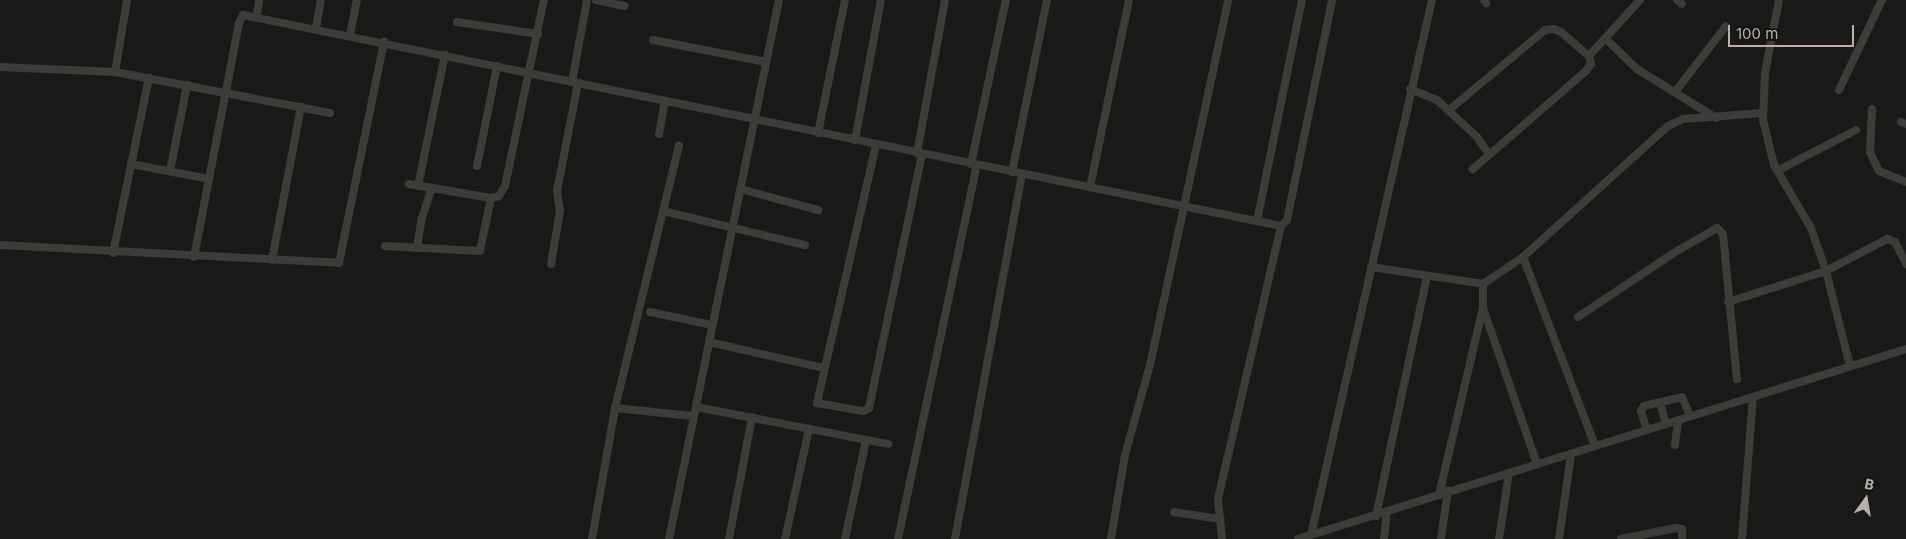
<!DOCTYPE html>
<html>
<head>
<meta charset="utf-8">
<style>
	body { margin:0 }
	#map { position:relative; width:1906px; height:539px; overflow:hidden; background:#191917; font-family:Inter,sans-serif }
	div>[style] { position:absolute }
	.street>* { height:8px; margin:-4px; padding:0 4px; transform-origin:4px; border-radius:4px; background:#3e3c38 }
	span { translate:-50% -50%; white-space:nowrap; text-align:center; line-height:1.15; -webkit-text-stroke:4.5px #141412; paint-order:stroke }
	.north { position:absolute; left:1841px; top:474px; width:50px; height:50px; -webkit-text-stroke:4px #141412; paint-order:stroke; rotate:13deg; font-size:14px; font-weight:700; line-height:20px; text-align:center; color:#b9b0a9 }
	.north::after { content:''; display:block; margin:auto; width:18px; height:22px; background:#b9b0a9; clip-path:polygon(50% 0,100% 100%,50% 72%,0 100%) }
	.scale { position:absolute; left:1728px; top:25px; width:126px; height:22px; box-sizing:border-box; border:2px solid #b9b0a9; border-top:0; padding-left:6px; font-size:15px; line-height:18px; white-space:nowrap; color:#b9b0a9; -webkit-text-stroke:4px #141412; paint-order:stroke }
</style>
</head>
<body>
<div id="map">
	<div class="street">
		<i style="left:596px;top:0;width:29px;rotate:12deg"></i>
		<i style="left:1484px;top:0;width:4px;rotate:56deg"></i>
		<i style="left:1677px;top:0;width:6px;rotate:39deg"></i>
		<i style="left:1779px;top:0;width:74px;rotate:100.9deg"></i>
		<i style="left:1765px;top:73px;width:47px;rotate:92.4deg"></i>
		<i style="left:1763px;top:120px;width:46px;rotate:76.3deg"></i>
		<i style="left:1774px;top:165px;width:73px;rotate:59.6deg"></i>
		<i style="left:1811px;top:228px;width:46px;rotate:70.8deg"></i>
		<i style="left:1826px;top:271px;width:98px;rotate:75.8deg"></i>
		<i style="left:257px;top:15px;width:15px;rotate:-82deg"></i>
		<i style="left:457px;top:22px;width:82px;rotate:8.4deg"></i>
		<i style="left:316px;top:28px;width:28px;rotate:-80deg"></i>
		<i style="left:350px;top:35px;width:36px;rotate:-79deg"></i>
		<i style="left:1606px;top:39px;width:43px;rotate:44.1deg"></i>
		<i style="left:1637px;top:69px;width:93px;rotate:31.8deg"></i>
		<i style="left:653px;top:40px;width:115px;rotate:11deg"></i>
		<i style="left:1589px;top:56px;width:76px;rotate:-47.7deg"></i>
		<i style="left:0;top:67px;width:115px;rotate:2.5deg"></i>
		<i style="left:115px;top:72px;width:219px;rotate:10.8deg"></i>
		<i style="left:115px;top:72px;width:73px;rotate:-80.5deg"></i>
		<i style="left:572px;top:82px;width:83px;rotate:-79.6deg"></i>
		<i style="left:1410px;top:89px;width:29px;rotate:22deg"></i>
		<i style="left:1437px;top:100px;width:54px;rotate:42.8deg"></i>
		<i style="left:1477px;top:137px;width:21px;rotate:55deg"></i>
		<i style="left:1839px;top:90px;width:100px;rotate:-64.5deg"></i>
		<i style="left:1675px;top:92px;width:83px;rotate:-52.3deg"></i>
		<i style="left:1872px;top:109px;width:43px;rotate:92.7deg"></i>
		<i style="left:1870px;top:152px;width:21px;rotate:65deg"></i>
		<i style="left:1879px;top:171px;width:29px;rotate:22deg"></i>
		<i style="left:1449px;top:110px;width:125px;rotate:-39.8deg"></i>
		<i style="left:1545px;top:30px;width:9px;rotate:-6deg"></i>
		<i style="left:1554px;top:29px;width:8px;rotate:23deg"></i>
		<i style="left:1561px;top:32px;width:37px;rotate:41deg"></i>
		<i style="left:1589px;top:56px;width:8px;rotate:76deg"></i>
		<i style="left:1591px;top:64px;width:9px;rotate:126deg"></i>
		<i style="left:1586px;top:71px;width:150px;rotate:139.1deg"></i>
		<i style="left:1901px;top:122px;width:5px;rotate:22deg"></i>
		<i style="left:818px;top:133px;width:136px;rotate:-78.5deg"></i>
		<i style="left:659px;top:134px;width:34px;rotate:-80deg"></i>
		<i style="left:855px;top:140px;width:142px;rotate:-79.5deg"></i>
		<i style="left:876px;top:145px;width:265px;rotate:102.9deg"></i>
		<i style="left:817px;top:403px;width:47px;rotate:9.9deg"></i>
		<i style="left:863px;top:411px;width:7px;rotate:-27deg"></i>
		<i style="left:869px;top:408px;width:259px;rotate:-78.2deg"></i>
		<i style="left:917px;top:153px;width:156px;rotate:-79.6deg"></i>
		<i style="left:131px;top:164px;width:79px;rotate:10.9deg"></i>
		<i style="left:971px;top:164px;width:168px;rotate:-78deg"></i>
		<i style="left:477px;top:166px;width:102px;rotate:-78.7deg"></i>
		<i style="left:170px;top:171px;width:88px;rotate:-78.8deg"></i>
		<i style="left:1777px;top:171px;width:89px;rotate:-27.4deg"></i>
		<i style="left:1012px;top:172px;width:176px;rotate:-78.5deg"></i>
		<i style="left:409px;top:184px;width:83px;rotate:9.7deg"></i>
		<i style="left:418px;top:186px;width:134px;rotate:-78.4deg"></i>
		<i style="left:1090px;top:187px;width:191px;rotate:-78.2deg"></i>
		<i style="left:740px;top:189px;width:81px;rotate:15.1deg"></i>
		<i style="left:663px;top:211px;width:146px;rotate:13.5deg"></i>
		<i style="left:1257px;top:221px;width:226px;rotate:-78.5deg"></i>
		<i style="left:0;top:245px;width:339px;rotate:3deg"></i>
		<i style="left:339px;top:263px;width:226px;rotate:-78.5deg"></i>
		<i style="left:385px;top:246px;width:95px;rotate:3deg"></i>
		<i style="left:480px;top:251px;width:54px;rotate:-78.3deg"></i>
		<i style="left:491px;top:198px;width:8px;rotate:-14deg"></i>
		<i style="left:499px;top:196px;width:12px;rotate:-59deg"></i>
		<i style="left:505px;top:186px;width:190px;rotate:-78.2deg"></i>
		<i style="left:417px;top:248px;width:30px;rotate:-81deg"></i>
		<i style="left:422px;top:218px;width:32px;rotate:-72deg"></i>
		<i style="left:113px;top:253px;width:179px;rotate:-78.4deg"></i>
		<i style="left:194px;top:257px;width:238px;rotate:-79.1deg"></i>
		<i style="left:239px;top:23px;width:9px;rotate:-63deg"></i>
		<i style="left:243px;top:15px;width:1059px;rotate:11.49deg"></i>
		<i style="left:1523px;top:257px;width:202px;rotate:69.1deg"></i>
		<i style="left:272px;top:260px;width:156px;rotate:-79.3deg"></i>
		<i style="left:551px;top:264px;width:54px;rotate:-80.4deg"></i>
		<i style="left:560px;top:211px;width:20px;rotate:-99deg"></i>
		<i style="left:557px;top:191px;width:110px;rotate:-79deg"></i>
		<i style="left:1371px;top:267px;width:113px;rotate:8.6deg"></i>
		<i style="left:1483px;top:284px;width:48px;rotate:-34deg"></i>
		<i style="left:1523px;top:257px;width:195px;rotate:-42.1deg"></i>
		<i style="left:1668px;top:126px;width:17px;rotate:-25deg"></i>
		<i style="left:1683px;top:119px;width:80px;rotate:-4.3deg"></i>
		<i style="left:1728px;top:302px;width:103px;rotate:-17.6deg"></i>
		<i style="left:1826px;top:271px;width:69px;rotate:-27.7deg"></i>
		<i style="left:1887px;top:239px;width:9px;rotate:21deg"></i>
		<i style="left:1895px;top:242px;width:25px;rotate:63deg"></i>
		<i style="left:1483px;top:308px;width:165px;rotate:70.9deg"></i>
		<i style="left:650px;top:312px;width:63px;rotate:11.8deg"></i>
		<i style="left:1578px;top:317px;width:113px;rotate:-33.8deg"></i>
		<i style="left:1672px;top:254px;width:52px;rotate:-30deg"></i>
		<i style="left:1717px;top:228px;width:8px;rotate:45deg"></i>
		<i style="left:1723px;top:234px;width:146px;rotate:84.5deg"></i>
		<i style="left:709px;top:342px;width:117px;rotate:12.8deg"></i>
		<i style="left:1660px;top:402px;width:23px;rotate:75deg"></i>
		<i style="left:696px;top:407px;width:196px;rotate:10.9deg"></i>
		<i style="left:615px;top:408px;width:78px;rotate:5.9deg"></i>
		<i style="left:1647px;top:430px;width:20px;rotate:-108deg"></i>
		<i style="left:1641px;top:411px;width:6px;rotate:-59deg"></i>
		<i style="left:1644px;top:406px;width:39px;rotate:-13deg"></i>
		<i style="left:1682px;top:397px;width:21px;rotate:67deg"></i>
		<i style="left:1675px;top:445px;width:25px;rotate:-83deg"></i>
		<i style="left:1439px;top:495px;width:192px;rotate:-76.8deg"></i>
		<i style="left:1483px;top:308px;width:24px;rotate:-90deg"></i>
		<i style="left:1174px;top:512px;width:47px;rotate:8.7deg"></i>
		<i style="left:1376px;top:516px;width:244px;rotate:-78deg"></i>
		<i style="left:1311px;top:535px;width:549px;rotate:-77.26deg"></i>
		<i style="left:592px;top:539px;width:133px;rotate:-80deg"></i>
		<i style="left:615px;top:408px;width:270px;rotate:-76.3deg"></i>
		<i style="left:669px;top:539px;width:550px;rotate:-78.47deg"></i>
		<i style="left:729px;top:539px;width:124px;rotate:-79.3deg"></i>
		<i style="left:785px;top:539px;width:113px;rotate:-77.7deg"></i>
		<i style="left:845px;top:539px;width:101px;rotate:-78deg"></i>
		<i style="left:898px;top:539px;width:382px;rotate:-78.1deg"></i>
		<i style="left:955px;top:539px;width:371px;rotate:-79.6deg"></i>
		<i style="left:1111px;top:539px;width:85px;rotate:-80.5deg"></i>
		<i style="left:1125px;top:455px;width:93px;rotate:-74.5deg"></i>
		<i style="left:1150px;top:365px;width:373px;rotate:-77.9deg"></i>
		<i style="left:1222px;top:539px;width:40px;rotate:-95.7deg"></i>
		<i style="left:1218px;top:499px;width:280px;rotate:-77deg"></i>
		<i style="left:1281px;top:226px;width:8px;rotate:-45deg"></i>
		<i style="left:1287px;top:220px;width:225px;rotate:-78.4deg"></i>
		<i style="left:1298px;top:539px;width:637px;rotate:-17.35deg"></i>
		<i style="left:1384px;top:539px;width:27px;rotate:-84deg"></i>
		<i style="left:1441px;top:539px;width:49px;rotate:-81.7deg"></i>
		<i style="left:1499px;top:539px;width:67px;rotate:-81.4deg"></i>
		<i style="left:1559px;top:539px;width:85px;rotate:-81.9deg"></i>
		<i style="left:1621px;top:539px;width:56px;rotate:-11.3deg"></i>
		<i style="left:1676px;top:528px;width:6px;rotate:9deg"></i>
		<i style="left:1682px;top:529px;width:10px;rotate:90deg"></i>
		<i style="left:1742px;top:539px;width:142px;rotate:-85.6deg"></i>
	</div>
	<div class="north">B</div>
	<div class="scale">100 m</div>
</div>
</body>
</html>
